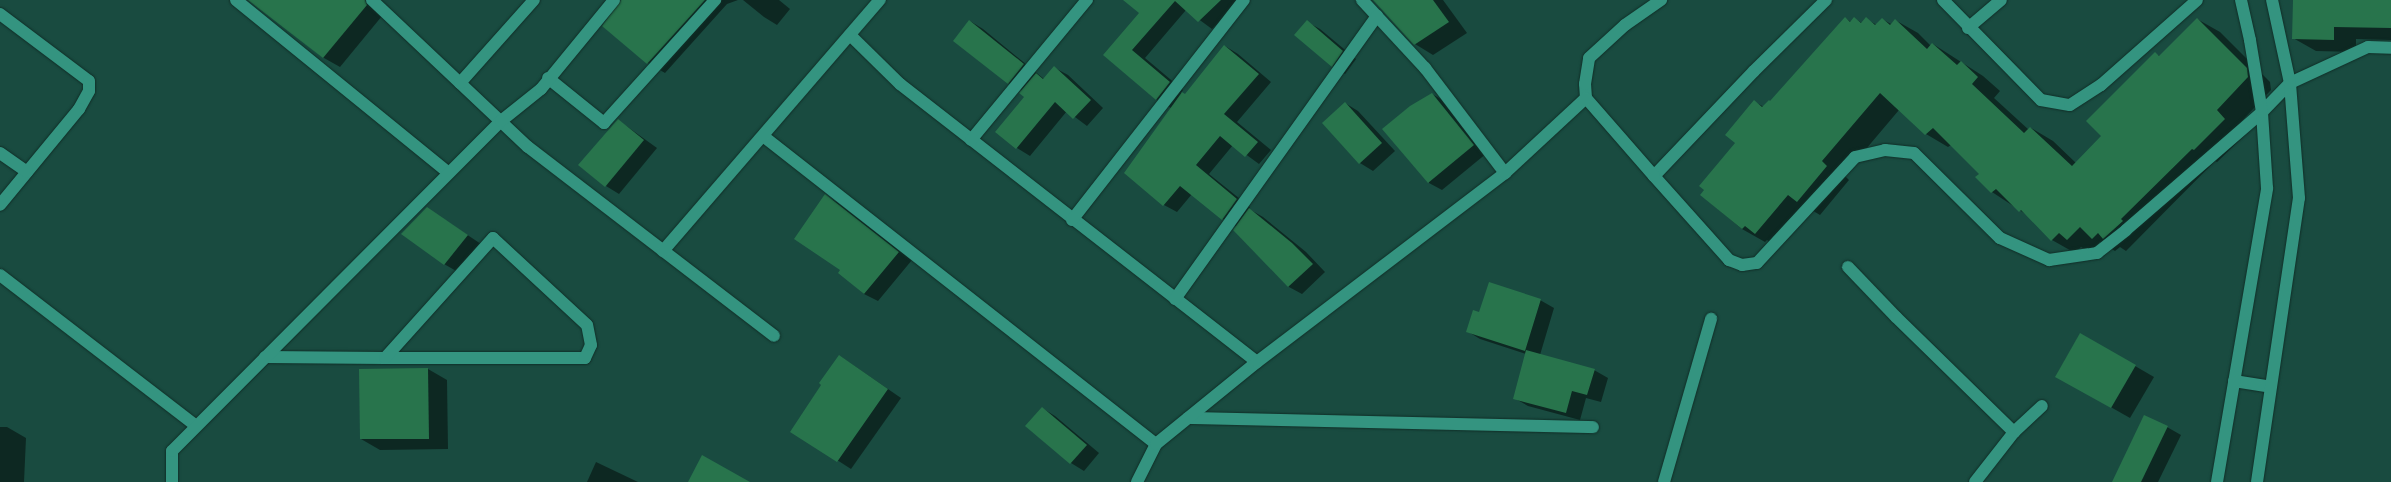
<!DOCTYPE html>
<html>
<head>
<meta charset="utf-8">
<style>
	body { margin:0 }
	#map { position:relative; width:2391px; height:482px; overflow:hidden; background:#194b40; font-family:Cabin,sans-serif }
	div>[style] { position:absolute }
	.shadow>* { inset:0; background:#0007 }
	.building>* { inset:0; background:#28744c }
	.roads { filter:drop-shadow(0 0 1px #102e27) drop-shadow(0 0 1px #102e27) }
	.lane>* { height:12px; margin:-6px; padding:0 6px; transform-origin:6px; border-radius:6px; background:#349480 }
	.street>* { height:12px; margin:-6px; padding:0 6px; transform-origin:6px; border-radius:6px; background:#349480 }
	span { translate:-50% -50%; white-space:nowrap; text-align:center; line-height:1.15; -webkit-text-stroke:3.5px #194b40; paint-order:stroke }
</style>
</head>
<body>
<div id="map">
	<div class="shadow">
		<i style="clip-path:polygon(249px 0,363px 0,382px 16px,340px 67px,324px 58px)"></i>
		<i style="clip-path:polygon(622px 0,738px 0,727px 4px,665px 73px,648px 63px)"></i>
		<i style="clip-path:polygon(743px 0,779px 0,790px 9px,777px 25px,764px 17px)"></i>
		<i style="clip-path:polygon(1125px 0,1243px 0,1212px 29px,1186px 10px,1145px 58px,1183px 90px,1181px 93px,1185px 95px,1225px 46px,1238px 54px,1271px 82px,1237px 122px,1271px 150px,1259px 164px,1233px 145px,1209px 174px,1250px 207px,1249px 209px,1263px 217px,1306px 252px,1325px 272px,1302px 294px,1289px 287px,1234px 230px,1237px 227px,1223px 219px,1192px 194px,1177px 212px,1164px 205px,1171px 108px,1157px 100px,1104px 55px,1140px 13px)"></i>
		<i style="clip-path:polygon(1374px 0,1443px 0,1467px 33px,1433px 55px,1415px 44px)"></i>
		<i style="clip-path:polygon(2294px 0,2391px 0,2391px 40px,2356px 39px,2356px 52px,2316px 51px,2293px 38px)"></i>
		<i style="clip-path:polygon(1845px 18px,1851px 22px,1854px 18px,1862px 23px,1866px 19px,1877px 25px,1882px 19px,1891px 24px,1895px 20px,1918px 33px,1931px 46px,1933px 44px,1983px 76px,2000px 91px,1994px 98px,2029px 130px,2031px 128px,2053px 141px,2076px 163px,2103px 136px,2155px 54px,2160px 56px,2197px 19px,2220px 32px,2270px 82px,2271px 90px,2239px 124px,2247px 133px,2217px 162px,2215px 161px,2126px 251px,2120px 247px,2115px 251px,2100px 242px,2090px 252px,2081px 247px,2075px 253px,2052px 240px,2030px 217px,1992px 192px,1977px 177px,1981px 174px,1951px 145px,1948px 147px,1926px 134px,1899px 110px,1844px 175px,1849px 180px,1820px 215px,1810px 209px,1778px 246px,1767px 240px,1765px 242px,1742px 229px,1701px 195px,1736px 143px,1755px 102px,1764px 107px,1771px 102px)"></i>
		<i style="clip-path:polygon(970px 21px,983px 29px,1044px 79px,1055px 68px,1068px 75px,1103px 108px,1087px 126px,1067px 111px,1030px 156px,1017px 148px,996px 132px,1025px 97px,1022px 91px,1008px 83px)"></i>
		<i style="clip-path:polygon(1307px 22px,1320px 29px,1356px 59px,1345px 74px,1332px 66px)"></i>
		<i style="clip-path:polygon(1432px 94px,1446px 102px,1487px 153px,1442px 190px,1429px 183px)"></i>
		<i style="clip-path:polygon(1345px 103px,1358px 111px,1395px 151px,1373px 171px,1360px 163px)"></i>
		<i style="clip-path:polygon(618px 120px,657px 148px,619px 194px,606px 186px)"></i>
		<i style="clip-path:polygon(825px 195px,838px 203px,912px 260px,878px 301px,864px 294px,840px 273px,842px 270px)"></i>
		<i style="clip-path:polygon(427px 208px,481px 244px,458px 272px,444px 264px)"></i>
		<i style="clip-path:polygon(1540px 300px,1554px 308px,1540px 355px,1594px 370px,1608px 378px,1601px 402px,1586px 398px,1580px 420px,1528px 406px,1514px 398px,1526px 354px,1480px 339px,1467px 331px,1479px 313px)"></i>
		<i style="clip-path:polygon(2080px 334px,2154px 377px,2130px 418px,2056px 376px)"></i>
		<i style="clip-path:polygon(840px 356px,901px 398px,851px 469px,792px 431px)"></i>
		<i style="clip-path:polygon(428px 369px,447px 380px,448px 449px,380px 450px,361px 439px,360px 370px)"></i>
		<i style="clip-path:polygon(1042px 408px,1055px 416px,1099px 453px,1084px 471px,1071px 463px)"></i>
		<i style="clip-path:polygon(0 427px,7px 427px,26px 438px,24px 482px,0 482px)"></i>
		<i style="clip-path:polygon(2167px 427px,2181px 435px,2158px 482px,2113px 482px)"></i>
		<i style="clip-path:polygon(596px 462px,638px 482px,587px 482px)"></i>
	</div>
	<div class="building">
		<i style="clip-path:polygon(248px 0,365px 0,367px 5px,323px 58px)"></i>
		<i style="clip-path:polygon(621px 0,705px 0,647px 64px,602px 26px)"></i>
		<i style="clip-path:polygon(1123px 0,1221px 0,1198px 22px,1175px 1px,1132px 50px,1170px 82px,1156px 100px,1103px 55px,1139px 13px)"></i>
		<i style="clip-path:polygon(1373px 0,1433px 0,1449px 22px,1414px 45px)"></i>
		<i style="clip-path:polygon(2293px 0,2391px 0,2391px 28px,2334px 27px,2334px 40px,2292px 39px)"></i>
		<i style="clip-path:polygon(1845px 17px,1850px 22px,1854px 17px,1861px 23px,1866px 17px,1875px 25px,1882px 18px,1890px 25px,1895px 19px,1927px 49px,1932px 43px,1957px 65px,1961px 61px,1978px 77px,1972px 84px,2024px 133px,2030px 127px,2072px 166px,2101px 136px,2086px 121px,2155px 52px,2159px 56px,2197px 18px,2247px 68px,2248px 77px,2217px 110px,2225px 119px,2194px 150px,2192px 149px,2121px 219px,2123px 221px,2103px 239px,2098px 233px,2092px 239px,2080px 227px,2067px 240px,2059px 233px,2051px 241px,2021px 210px,2019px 212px,1996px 189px,1991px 193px,1975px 177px,1979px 174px,1933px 128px,1925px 135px,1880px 93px,1822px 161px,1827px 166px,1797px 202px,1788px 195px,1755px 234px,1745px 226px,1742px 229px,1700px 195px,1704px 190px,1699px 186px,1735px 143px,1725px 135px,1754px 100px,1762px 107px,1769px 100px,1770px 101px)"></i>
		<i style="clip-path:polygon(969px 20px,1024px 64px,1008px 84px,953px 41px)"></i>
		<i style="clip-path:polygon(1307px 20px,1343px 51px,1332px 67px,1294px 35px)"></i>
		<i style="clip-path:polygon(1224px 45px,1259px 74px,1224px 114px,1258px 142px,1245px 157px,1220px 136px,1196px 165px,1237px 199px,1222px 220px,1180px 186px,1163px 206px,1124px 173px,1182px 92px,1185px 94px)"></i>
		<i style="clip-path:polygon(1054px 66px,1091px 100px,1073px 119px,1055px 102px,1016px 149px,995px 132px,1024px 97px,1019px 93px,1036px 73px,1043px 79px)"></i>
		<i style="clip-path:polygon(1432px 93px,1474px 145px,1428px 183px,1382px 129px,1410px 106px)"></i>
		<i style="clip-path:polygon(1345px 102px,1382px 143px,1359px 164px,1322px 123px)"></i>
		<i style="clip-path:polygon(618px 119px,644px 140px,605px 187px,578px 165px)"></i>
		<i style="clip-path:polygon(825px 194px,899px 252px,864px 294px,838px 273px,840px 270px,794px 239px)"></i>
		<i style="clip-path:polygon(427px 207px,468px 235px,444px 265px,401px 234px)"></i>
		<i style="clip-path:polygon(1249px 208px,1292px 243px,1313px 264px,1288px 287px,1233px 230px)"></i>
		<i style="clip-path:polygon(1489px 282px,1541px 299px,1525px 351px,1466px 332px,1473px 310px,1479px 312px)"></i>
		<i style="clip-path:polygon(2080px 333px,2136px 365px,2111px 408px,2055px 377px)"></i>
		<i style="clip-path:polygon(1526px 350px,1595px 369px,1587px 395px,1572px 391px,1566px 413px,1513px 399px)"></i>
		<i style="clip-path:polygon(839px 355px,888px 389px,837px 462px,790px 432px,821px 385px,819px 383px)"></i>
		<i style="clip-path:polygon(428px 368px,429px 439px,360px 439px,359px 369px)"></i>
		<i style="clip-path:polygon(1042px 407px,1087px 445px,1070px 464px,1025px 426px)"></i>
		<i style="clip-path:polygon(2144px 415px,2168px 426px,2141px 482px,2112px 482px)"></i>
		<i style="clip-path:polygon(702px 455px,750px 482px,688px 482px)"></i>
	</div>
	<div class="roads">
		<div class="lane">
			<i style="left:1664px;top:482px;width:170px;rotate:-73.9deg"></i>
		</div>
		<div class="street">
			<i style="left:236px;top:0;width:274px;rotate:39.1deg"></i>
			<i style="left:372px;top:0;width:214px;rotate:43.3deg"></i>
			<i style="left:528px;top:147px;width:310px;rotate:37.5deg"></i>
			<i style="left:1362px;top:0;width:93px;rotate:47.2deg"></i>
			<i style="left:1425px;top:68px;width:132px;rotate:52.7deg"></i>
			<i style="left:1826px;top:0;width:101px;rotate:135.4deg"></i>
			<i style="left:1754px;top:71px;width:145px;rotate:133.6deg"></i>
			<i style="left:1654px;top:176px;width:113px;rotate:48.2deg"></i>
			<i style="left:1729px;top:260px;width:14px;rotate:21deg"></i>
			<i style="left:1742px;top:265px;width:15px;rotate:-8deg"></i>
			<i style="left:1757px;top:263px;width:144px;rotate:-47.2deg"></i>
			<i style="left:1855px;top:157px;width:31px;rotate:-13deg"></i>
			<i style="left:1885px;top:150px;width:29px;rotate:6deg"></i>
			<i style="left:1914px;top:153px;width:121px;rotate:44.7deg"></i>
			<i style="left:2000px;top:238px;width:54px;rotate:24.2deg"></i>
			<i style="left:2049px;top:260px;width:49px;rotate:-8.3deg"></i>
			<i style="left:2097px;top:253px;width:37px;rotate:-38deg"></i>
			<i style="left:2126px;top:230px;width:180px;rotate:-40.9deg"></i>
			<i style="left:2262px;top:112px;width:40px;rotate:-46deg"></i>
			<i style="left:2290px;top:83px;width:86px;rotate:-24.8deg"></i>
			<i style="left:2368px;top:47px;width:23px;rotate:2deg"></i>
			<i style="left:1943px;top:0;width:140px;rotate:45.6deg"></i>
			<i style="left:2041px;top:100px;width:29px;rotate:10deg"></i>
			<i style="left:2070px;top:105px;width:37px;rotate:-33deg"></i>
			<i style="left:2101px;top:85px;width:128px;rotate:-41.5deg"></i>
			<i style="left:0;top:14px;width:111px;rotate:37deg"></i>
			<i style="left:89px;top:81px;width:10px;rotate:90deg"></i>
			<i style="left:89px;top:91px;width:21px;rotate:119deg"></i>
			<i style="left:79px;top:109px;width:124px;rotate:129.5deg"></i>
			<i style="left:1968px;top:28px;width:43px;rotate:-40.3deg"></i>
			<i style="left:850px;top:35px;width:70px;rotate:44.4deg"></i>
			<i style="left:900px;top:84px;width:452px;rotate:37.9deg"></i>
			<i style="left:548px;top:78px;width:72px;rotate:38.8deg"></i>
			<i style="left:604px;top:123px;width:166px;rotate:-47.9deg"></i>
			<i style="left:460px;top:83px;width:111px;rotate:-48.3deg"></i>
			<i style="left:763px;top:136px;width:499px;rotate:38.1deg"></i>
			<i style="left:971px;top:140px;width:182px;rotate:-50.4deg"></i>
			<i style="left:0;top:153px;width:33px;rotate:35deg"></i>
			<i style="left:1654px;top:176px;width:103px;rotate:-131.1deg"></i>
			<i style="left:1586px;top:98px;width:14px;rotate:-94deg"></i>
			<i style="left:1585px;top:84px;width:26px;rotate:-81deg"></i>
			<i style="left:1589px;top:58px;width:49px;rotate:-42.5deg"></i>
			<i style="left:1625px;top:25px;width:44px;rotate:-34.8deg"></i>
			<i style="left:1072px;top:220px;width:279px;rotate:-52deg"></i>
			<i style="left:663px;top:251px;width:332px;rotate:-49.2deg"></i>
			<i style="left:1848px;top:267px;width:69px;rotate:46.2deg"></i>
			<i style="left:1896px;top:317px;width:165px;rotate:44.3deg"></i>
			<i style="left:0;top:275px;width:247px;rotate:37.6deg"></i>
			<i style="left:1175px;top:299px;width:348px;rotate:-54.5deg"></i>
			<i style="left:265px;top:357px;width:120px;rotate:0.5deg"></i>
			<i style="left:385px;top:358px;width:200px"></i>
			<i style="left:585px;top:358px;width:14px;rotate:-65deg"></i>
			<i style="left:591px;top:345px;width:20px;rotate:-101deg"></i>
			<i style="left:587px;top:325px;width:128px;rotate:-137.2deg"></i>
			<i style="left:493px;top:238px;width:161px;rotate:132deg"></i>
			<i style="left:2234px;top:381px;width:37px;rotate:9deg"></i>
			<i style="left:1188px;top:418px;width:405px;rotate:1.3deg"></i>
			<i style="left:172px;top:482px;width:31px;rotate:-90deg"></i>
			<i style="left:172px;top:451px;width:466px;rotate:-45.1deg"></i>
			<i style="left:501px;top:121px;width:51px;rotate:-38.7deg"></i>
			<i style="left:541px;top:89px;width:115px;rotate:-50.6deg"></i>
			<i style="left:1137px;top:482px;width:42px;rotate:-63.4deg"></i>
			<i style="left:1156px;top:444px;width:130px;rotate:-39.1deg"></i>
			<i style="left:1257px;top:362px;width:312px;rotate:-37.3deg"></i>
			<i style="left:1505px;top:173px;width:110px;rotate:-42.8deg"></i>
			<i style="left:1975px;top:482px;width:63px;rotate:-52deg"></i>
			<i style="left:2014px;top:432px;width:38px;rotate:-43deg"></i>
			<i style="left:2217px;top:482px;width:298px;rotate:-80.3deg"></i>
			<i style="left:2267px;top:188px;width:76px;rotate:-93.8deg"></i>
			<i style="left:2262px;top:112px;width:73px;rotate:-99.5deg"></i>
			<i style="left:2250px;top:40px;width:41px;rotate:-102.7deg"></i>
			<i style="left:2257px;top:482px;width:287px;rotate:-81.6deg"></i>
			<i style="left:2299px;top:198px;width:115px;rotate:-94.5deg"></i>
			<i style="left:2290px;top:83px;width:85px;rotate:-102.2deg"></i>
		</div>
	</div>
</div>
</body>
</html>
